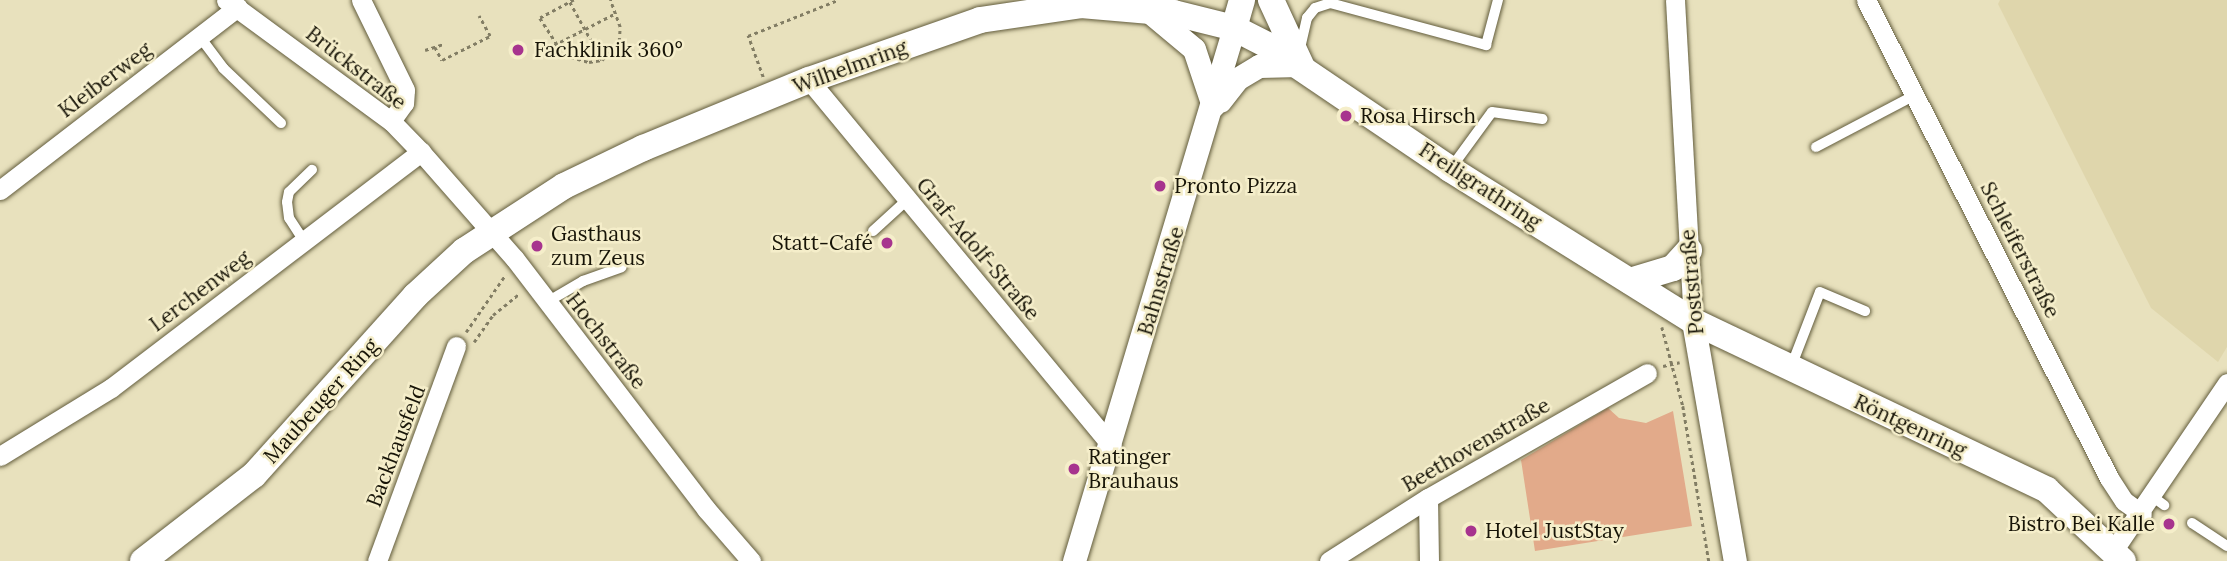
<!DOCTYPE html>
<html>
<head>
<meta charset="utf-8">
<style>
	body { margin:0 }
	#map { position:relative; width:2227px; height:561px; overflow:hidden; background:#e8e1bd; font-family:Lora,serif }
	div>[style] { position:absolute }
	.built>* { inset:0; background:#dfd6ac }
	.green>* { inset:0; background:#e2aa8a }
	.path>* { height:2.5px; margin-top:-1.25px; transform-origin:0; background:repeating-linear-gradient(90deg,#827d64 0 3.5px,transparent 0 7px) }
	.roads { filter:drop-shadow(0 0 2px #625c3c) drop-shadow(0 0 2px #625c3c) }
	.service>* { height:10px; margin:-5px; padding:0 5px; transform-origin:5px; border-radius:5px; background:#fff }
	.minor>* { height:19px; margin:-9.5px; padding:0 9.5px; transform-origin:9.5px; border-radius:9.5px; background:#fff }
	.tertiary>* { height:23px; margin:-11.5px; padding:0 11.5px; transform-origin:11.5px; border-radius:11.5px; background:#fff }
	.secondary>* { height:26px; margin:-13px; padding:0 13px; transform-origin:13px; border-radius:13px; background:#fff }
	.dots>* { width:19px; height:19px; translate:-50% -50%; box-sizing:border-box; border:4px solid #f5eeca; border-radius:50% }
	span { translate:-50% -50%; white-space:nowrap; text-align:center; line-height:1.15; -webkit-text-stroke:5px #f5eeca; paint-order:stroke }
	.poi-label { font-size:21px; color:#171407 }
	.left { translate:0 -50%; text-align:left }
	.right { translate:-100% -50%; text-align:right }
	.street-label { font-size:21px; color:#171407 }
</style>
</head>
<body>
<div id="map">
	<div class="built">
		<i style="clip-path:polygon(2000px 0,2227px 0,2227px 347px,2218px 362px,2151px 308px,1998px 4px)"></i>
	</div>
	<div class="green">
		<i style="clip-path:polygon(1608px 408px,1619px 418px,1646px 423px,1673px 411px,1692px 526px,1535px 551px,1521px 460px)"></i>
	</div>
	<div class="path">
		<i style="left:574px;top:0;width:38px;rotate:152deg"></i>
		<i style="left:540px;top:18px;width:44px;rotate:57deg"></i>
		<i style="left:564px;top:55px;width:26px;rotate:16deg"></i>
		<i style="left:589px;top:62px;width:13px;rotate:-9deg"></i>
		<i style="left:602px;top:60px;width:25px;rotate:-48deg"></i>
		<i style="left:619px;top:41px;width:14px;rotate:-86deg"></i>
		<i style="left:620px;top:27px;width:29px;rotate:-110deg"></i>
		<i style="left:570px;top:2px;width:66px;rotate:61.1deg"></i>
		<i style="left:554px;top:45px;width:70px;rotate:-27.3deg"></i>
		<i style="left:435px;top:47px;width:15px;rotate:62deg"></i>
		<i style="left:442px;top:60px;width:54px;rotate:-26.6deg"></i>
		<i style="left:490px;top:36px;width:23px;rotate:-119deg"></i>
		<i style="left:425px;top:50px;width:19px;rotate:-18deg"></i>
		<i style="left:763px;top:77px;width:44px;rotate:-110.1deg"></i>
		<i style="left:748px;top:36px;width:97px;rotate:-21.8deg"></i>
		<i style="left:1662px;top:327px;width:82px;rotate:75.1deg"></i>
		<i style="left:1683px;top:406px;width:157px;rotate:80.5deg"></i>
		<i style="left:466px;top:332px;width:70px;rotate:-55.4deg"></i>
		<i style="left:474px;top:342px;width:33px;rotate:-55deg"></i>
		<i style="left:493px;top:315px;width:33px;rotate:-39deg"></i>
		<i style="left:1663px;top:366px;width:17px;rotate:-13deg"></i>
	</div>
	<div class="roads">
		<div class="service">
			<i style="left:200px;top:37px;width:39px;rotate:53deg"></i>
			<i style="left:223px;top:68px;width:80px;rotate:43.5deg"></i>
			<i style="left:1301px;top:44px;width:27px;rotate:-77deg"></i>
			<i style="left:1307px;top:18px;width:13px;rotate:-51deg"></i>
			<i style="left:1315px;top:8px;width:16px;rotate:-18deg"></i>
			<i style="left:1330px;top:3px;width:162px;rotate:15.1deg"></i>
			<i style="left:1486px;top:45px;width:47px;rotate:-75.1deg"></i>
			<i style="left:1816px;top:147px;width:112px;rotate:-27.7deg"></i>
			<i style="left:1451px;top:168px;width:69px;rotate:-53.8deg"></i>
			<i style="left:1492px;top:112px;width:51px;rotate:7.8deg"></i>
			<i style="left:873px;top:231px;width:46px;rotate:-42.4deg"></i>
			<i style="left:304px;top:241px;width:27px;rotate:-123deg"></i>
			<i style="left:289px;top:218px;width:16px;rotate:-97deg"></i>
			<i style="left:287px;top:202px;width:10px;rotate:-79deg"></i>
			<i style="left:289px;top:192px;width:32px;rotate:-44deg"></i>
			<i style="left:547px;top:302px;width:42px;rotate:-30.3deg"></i>
			<i style="left:583px;top:281px;width:41px;rotate:-19.7deg"></i>
			<i style="left:1791px;top:367px;width:80px;rotate:-68.9deg"></i>
			<i style="left:1820px;top:292px;width:49px;rotate:22.9deg"></i>
			<i style="left:2153px;top:497px;width:14px;rotate:36deg"></i>
			<i style="left:2192px;top:523px;width:42px;rotate:33.3deg"></i>
		</div>
		<div class="minor">
			<i style="left:226px;top:0;width:205px;rotate:36.3deg"></i>
			<i style="left:391px;top:121px;width:43px;rotate:45.9deg"></i>
			<i style="left:421px;top:152px;width:142px;rotate:48.7deg"></i>
			<i style="left:515px;top:259px;width:315px;rotate:52.6deg"></i>
			<i style="left:706px;top:509px;width:69px;rotate:49.1deg"></i>
			<i style="left:361px;top:0;width:100px;rotate:63.9deg"></i>
			<i style="left:405px;top:90px;width:13px;rotate:94deg"></i>
			<i style="left:404px;top:103px;width:22px;rotate:126deg"></i>
			<i style="left:1675px;top:0;width:322px;rotate:86.8deg"></i>
			<i style="left:1866px;top:0;width:536px;rotate:63.05deg"></i>
			<i style="left:2109px;top:478px;width:27px;rotate:57deg"></i>
			<i style="left:2124px;top:501px;width:22px;rotate:36deg"></i>
			<i style="left:809px;top:80px;width:475px;rotate:50.4deg"></i>
			<i style="left:0;top:190px;width:300px;rotate:-37.6deg"></i>
			<i style="left:0;top:456px;width:130px;rotate:-31.5deg"></i>
			<i style="left:111px;top:388px;width:390px;rotate:-37.3deg"></i>
			<i style="left:1428px;top:498px;width:63px;rotate:89.1deg"></i>
			<i style="left:2113px;top:551px;width:203px;rotate:-55.8deg"></i>
			<i style="left:377px;top:561px;width:229px;rotate:-69.8deg"></i>
			<i style="left:1329px;top:561px;width:117px;rotate:-32.5deg"></i>
			<i style="left:1428px;top:498px;width:252px;rotate:-29.7deg"></i>
		</div>
		<div class="tertiary">
			<i style="left:1146px;top:9px;width:62px;rotate:39.8deg"></i>
			<i style="left:1194px;top:49px;width:60px;rotate:71.6deg"></i>
			<i style="left:1220px;top:101px;width:28px;rotate:-52deg"></i>
			<i style="left:1237px;top:79px;width:26px;rotate:-31deg"></i>
			<i style="left:1259px;top:66px;width:41px;rotate:-1.4deg"></i>
			<i style="left:1693px;top:321px;width:244px;rotate:80.1deg"></i>
			<i style="left:1074px;top:561px;width:556px;rotate:-73.29deg"></i>
		</div>
		<div class="secondary">
			<i style="left:1271px;top:0;width:72px;rotate:65.2deg"></i>
			<i style="left:1234px;top:28px;width:29px;rotate:-74deg"></i>
			<i style="left:1630px;top:281px;width:45px;rotate:-16.8deg"></i>
			<i style="left:1673px;top:268px;width:24px;rotate:-48deg"></i>
			<i style="left:143px;top:561px;width:140px;rotate:-37.8deg"></i>
			<i style="left:254px;top:475px;width:241px;rotate:-48deg"></i>
			<i style="left:415px;top:296px;width:67px;rotate:-42.6deg"></i>
			<i style="left:464px;top:251px;width:119px;rotate:-33deg"></i>
			<i style="left:564px;top:186px;width:88px;rotate:-25.7deg"></i>
			<i style="left:643px;top:148px;width:179px;rotate:-22.3deg"></i>
			<i style="left:809px;top:80px;width:181px;rotate:-19.3deg"></i>
			<i style="left:980px;top:20px;width:102px;rotate:-8.4deg"></i>
			<i style="left:1081px;top:5px;width:93px;rotate:4.9deg"></i>
			<i style="left:1174px;top:13px;width:62px;rotate:14deg"></i>
			<i style="left:1234px;top:28px;width:37px;rotate:27deg"></i>
			<i style="left:1267px;top:45px;width:221px;rotate:34.1deg"></i>
			<i style="left:1450px;top:169px;width:287px;rotate:32deg"></i>
			<i style="left:1693px;top:321px;width:392px;rotate:25.5deg"></i>
			<i style="left:2047px;top:490px;width:104px;rotate:43.1deg"></i>
		</div>
	</div>
	<div class="dots">
		<i style="left:518px;top:50px;background:#a7348e"></i>
		<i style="left:1346px;top:116px;background:#a7348e"></i>
		<i style="left:1160px;top:186px;background:#a7348e"></i>
		<i style="left:887px;top:243px;background:#a7348e"></i>
		<i style="left:537px;top:246px;background:#a7348e"></i>
		<i style="left:1074px;top:469px;background:#a7348e"></i>
		<i style="left:2169px;top:524px;background:#a7348e"></i>
		<i style="left:1471px;top:531px;background:#a7348e"></i>
	</div>
	<div class="poi-label">
		<span class="left" style="left:534px;top:50px">Fachklinik 360°</span>
		<span class="left" style="left:1360px;top:116px">Rosa Hirsch</span>
		<span class="left" style="left:1174px;top:186px">Pronto Pizza</span>
		<span class="left" style="left:551px;top:246px">Gasthaus<br>zum Zeus</span>
		<span class="right" style="left:873px;top:243px">Statt-Café</span>
		<span class="left" style="left:1088px;top:469px">Ratinger<br>Brauhaus</span>
		<span class="right" style="left:2155px;top:524px">Bistro Bei Kalle</span>
		<span class="left" style="left:1485px;top:531px">Hotel JustStay</span>
	</div>
	<div class="street-label">
		<span style="left:850px;top:67px;rotate:-20deg">Wilhelmring</span>
		<span style="left:356px;top:68px;rotate:38deg">Brückstraße</span>
		<span style="left:105px;top:80px;rotate:-37deg">Kleiberweg</span>
		<span style="left:1480px;top:186px;rotate:33deg">Freiligrathring</span>
		<span style="left:978px;top:249px;rotate:50deg">Graf-Adolf-Straße</span>
		<span style="left:2020px;top:250px;rotate:63deg">Schleiferstraße</span>
		<span style="left:1161px;top:281px;rotate:-73deg">Bahnstraße</span>
		<span style="left:1692px;top:282px;rotate:-95deg">Poststraße</span>
		<span style="left:200px;top:291px;rotate:-37deg">Lerchenweg</span>
		<span style="left:606px;top:341px;rotate:52deg">Hochstraße</span>
		<span style="left:321px;top:401px;rotate:-48deg">Maubeuger Ring</span>
		<span style="left:1910px;top:426px;rotate:25deg">Röntgenring</span>
		<span style="left:1476px;top:445px;rotate:-30deg">Beethovenstraße</span>
		<span style="left:396px;top:446px;rotate:-69deg">Backhausfeld</span>
	</div>
</div>
</body>
</html>
